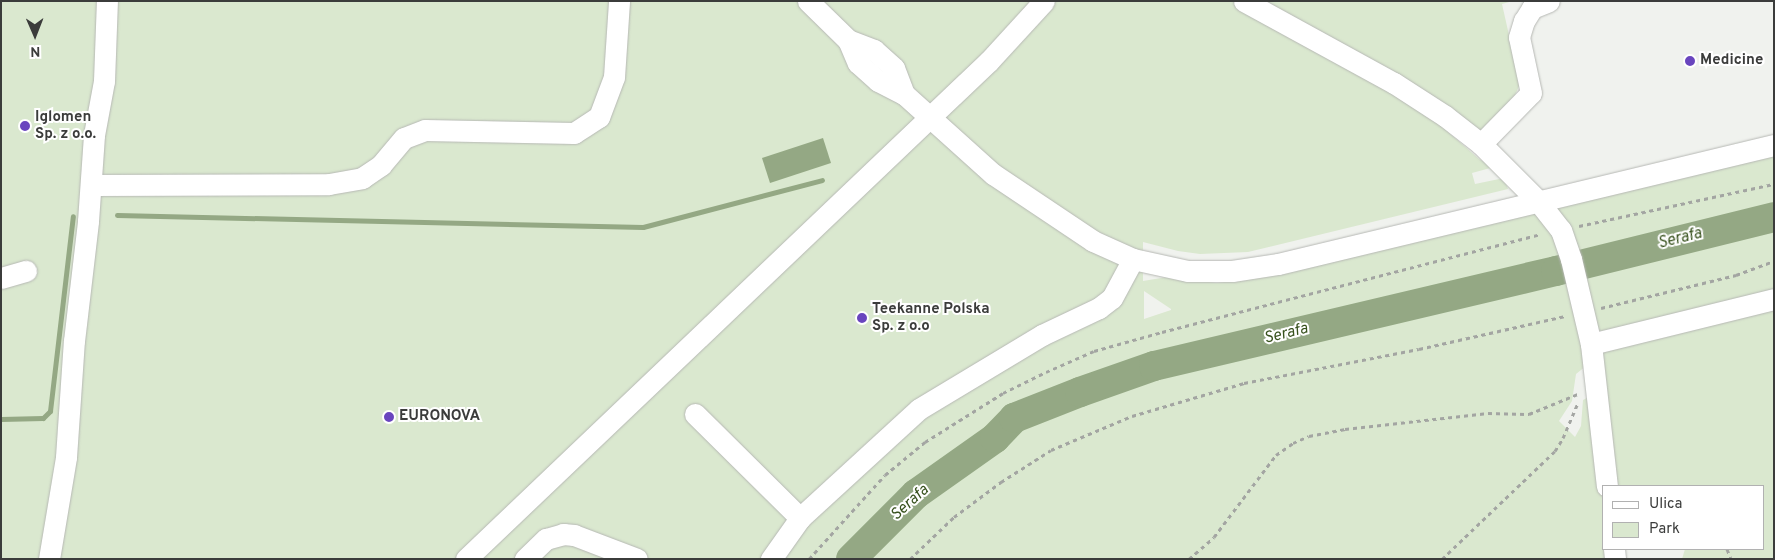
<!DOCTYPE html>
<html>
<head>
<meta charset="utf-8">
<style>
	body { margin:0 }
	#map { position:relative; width:1775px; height:560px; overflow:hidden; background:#f0f2ee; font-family:Overpass,sans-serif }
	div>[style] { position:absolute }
	.green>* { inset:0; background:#dae8cf }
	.water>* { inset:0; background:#94a884 }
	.stream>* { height:5px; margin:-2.5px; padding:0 2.5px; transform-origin:2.5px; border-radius:2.5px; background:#94a884 }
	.river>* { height:30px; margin:-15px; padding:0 15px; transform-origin:15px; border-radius:15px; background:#94a884 }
	.path>* { height:3px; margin-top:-1.5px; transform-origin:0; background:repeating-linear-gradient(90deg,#a3a5a2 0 4px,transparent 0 8px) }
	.roads { filter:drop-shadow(0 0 1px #b6b8b4) drop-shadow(0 0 1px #b6b8b4) }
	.minor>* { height:21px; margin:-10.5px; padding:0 10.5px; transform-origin:10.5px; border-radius:10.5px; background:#fff }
	.dots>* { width:14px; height:14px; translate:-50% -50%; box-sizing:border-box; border:2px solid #fff; border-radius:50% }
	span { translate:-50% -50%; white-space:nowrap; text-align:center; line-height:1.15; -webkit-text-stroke:4px #fff; paint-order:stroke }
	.poi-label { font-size:15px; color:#3b3c3b; font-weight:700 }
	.left { translate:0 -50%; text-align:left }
	.water-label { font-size:16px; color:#38521e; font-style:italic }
	.frame { position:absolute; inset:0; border:2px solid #3b3c3b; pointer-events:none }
	.legend { position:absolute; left:1602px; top:485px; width:162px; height:65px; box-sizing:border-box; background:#fff; border:1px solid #b1b1b1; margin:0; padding:6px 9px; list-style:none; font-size:15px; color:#3b3c3b }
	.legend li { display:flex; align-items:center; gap:10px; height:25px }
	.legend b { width:25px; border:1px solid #b1b1b1 }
	.north { position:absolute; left:10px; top:10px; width:50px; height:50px; -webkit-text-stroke:4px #fff; paint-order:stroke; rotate:179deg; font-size:14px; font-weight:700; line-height:20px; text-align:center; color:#3b3c3b }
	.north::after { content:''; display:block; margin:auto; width:18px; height:22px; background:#3b3c3b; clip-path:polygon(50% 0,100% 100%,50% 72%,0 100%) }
</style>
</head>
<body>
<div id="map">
	<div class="green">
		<i style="clip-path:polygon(evenodd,1px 1px,1513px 1px,1502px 4px,1520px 84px,1515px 95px,1481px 130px,1478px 130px,1414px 102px,1479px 159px,1494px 167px,1472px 173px,1475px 184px,1504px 178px,1508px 189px,1248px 252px,1200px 254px,1178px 251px,1143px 242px,1143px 281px,1167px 277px,1217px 283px,1270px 276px,1537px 210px,1552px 225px,1586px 366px,1576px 374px,1572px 401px,1559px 421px,1575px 437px,1581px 426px,1583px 400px,1591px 396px,1604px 488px,1604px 549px,1612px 559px,785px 559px,794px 545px,779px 559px,1px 559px,1px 1px,1144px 291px,1171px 309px,1171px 310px,1144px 319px,1144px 291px)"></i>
		<i style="clip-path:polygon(1774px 153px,1774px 295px,1601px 331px,1595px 328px,1552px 206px)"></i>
		<i style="clip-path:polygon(1774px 302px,1774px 559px,1682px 559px,1685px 549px,1764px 549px,1764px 486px,1612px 486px,1602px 355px,1610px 346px)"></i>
	</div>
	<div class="water">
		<i style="clip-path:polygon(823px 138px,831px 163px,770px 183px,762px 158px)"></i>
	</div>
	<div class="stream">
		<i style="left:117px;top:215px;width:526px;rotate:1.31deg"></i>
		<i style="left:643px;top:227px;width:185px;rotate:-14.7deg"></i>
		<i style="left:1px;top:419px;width:42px;rotate:-1.4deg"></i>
		<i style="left:43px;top:418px;width:10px;rotate:-45deg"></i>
		<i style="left:50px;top:411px;width:196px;rotate:-83.3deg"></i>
	</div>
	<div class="river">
		<i style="left:851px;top:559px;width:92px;rotate:-45deg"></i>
		<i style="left:916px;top:494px;width:97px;rotate:-35.3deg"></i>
		<i style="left:995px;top:438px;width:28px;rotate:-46deg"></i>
		<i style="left:1014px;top:418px;width:71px;rotate:-21.5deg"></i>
		<i style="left:1080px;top:392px;width:78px;rotate:-19.4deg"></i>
		<i style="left:1154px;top:366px;width:413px;rotate:-13.3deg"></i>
		<i style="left:1556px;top:271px;width:225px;rotate:-13.9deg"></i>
	</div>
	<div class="path">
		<i style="left:1579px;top:226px;width:199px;rotate:-12.2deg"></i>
		<i style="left:1601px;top:308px;width:139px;rotate:-13.7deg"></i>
		<i style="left:1736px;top:275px;width:40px;rotate:-20.2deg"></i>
		<i style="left:1727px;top:549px;width:11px;rotate:68deg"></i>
		<i style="left:809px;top:559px;width:113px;rotate:-47.9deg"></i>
		<i style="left:885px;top:475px;width:52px;rotate:-39.5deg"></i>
		<i style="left:925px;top:442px;width:92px;rotate:-32.1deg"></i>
		<i style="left:1003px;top:393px;width:48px;rotate:-26deg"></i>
		<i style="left:1046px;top:372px;width:52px;rotate:-23.6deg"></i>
		<i style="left:1094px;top:351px;width:71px;rotate:-15.6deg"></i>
		<i style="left:1162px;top:332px;width:391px;rotate:-14.5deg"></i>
		<i style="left:910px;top:559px;width:61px;rotate:-43.7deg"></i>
		<i style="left:954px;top:517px;width:59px;rotate:-36.7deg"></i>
		<i style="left:1001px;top:482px;width:59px;rotate:-32.6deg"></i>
		<i style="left:1051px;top:450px;width:88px;rotate:-22.8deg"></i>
		<i style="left:1132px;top:416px;width:117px;rotate:-16.4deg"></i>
		<i style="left:1244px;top:383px;width:178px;rotate:-11deg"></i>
		<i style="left:1419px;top:349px;width:150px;rotate:-12.7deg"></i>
		<i style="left:1189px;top:559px;width:33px;rotate:-41deg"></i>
		<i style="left:1214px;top:537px;width:103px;rotate:-52.9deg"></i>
		<i style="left:1276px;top:455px;width:21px;rotate:-35deg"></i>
		<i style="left:1293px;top:443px;width:17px;rotate:-24deg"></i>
		<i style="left:1309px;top:436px;width:37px;rotate:-11deg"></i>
		<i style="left:1345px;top:429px;width:144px;rotate:-6.4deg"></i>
		<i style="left:1488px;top:413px;width:41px;rotate:1.4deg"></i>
		<i style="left:1529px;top:414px;width:53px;rotate:-22.2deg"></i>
		<i style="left:1442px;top:559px;width:156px;rotate:-43.7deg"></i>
		<i style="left:1555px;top:451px;width:15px;rotate:-58deg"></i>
		<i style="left:1563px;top:438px;width:39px;rotate:-67deg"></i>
	</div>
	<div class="roads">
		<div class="minor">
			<i style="left:808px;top:1px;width:56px;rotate:44.3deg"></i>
			<i style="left:848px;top:40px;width:25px;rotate:67deg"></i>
			<i style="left:858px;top:63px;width:27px;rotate:42deg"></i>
			<i style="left:878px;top:81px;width:29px;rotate:27deg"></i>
			<i style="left:904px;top:94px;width:120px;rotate:42deg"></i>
			<i style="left:993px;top:174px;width:120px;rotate:33.8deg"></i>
			<i style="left:1093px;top:241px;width:44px;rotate:24.2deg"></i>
			<i style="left:1133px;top:259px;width:56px;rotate:12.3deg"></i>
			<i style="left:1188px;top:271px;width:44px"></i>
			<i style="left:1232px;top:271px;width:47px;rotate:-8.7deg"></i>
			<i style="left:1278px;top:264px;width:510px;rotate:-13.49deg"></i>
			<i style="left:1244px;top:1px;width:171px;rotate:28.7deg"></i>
			<i style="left:1394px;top:83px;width:61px;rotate:32.9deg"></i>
			<i style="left:1445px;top:116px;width:46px;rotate:37.9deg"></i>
			<i style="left:1481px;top:144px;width:81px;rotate:45deg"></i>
			<i style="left:1538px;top:201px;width:37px;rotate:52deg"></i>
			<i style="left:1561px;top:230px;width:31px;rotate:71deg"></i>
			<i style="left:1571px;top:259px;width:87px;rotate:76.8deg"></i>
			<i style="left:1591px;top:344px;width:143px;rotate:83.6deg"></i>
			<i style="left:848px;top:40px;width:28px;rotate:21deg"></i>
			<i style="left:874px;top:50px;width:27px;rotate:42deg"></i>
			<i style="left:894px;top:68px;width:28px;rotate:69deg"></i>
			<i style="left:1481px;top:144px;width:71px;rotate:-45.6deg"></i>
			<i style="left:1531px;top:93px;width:57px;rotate:-102.1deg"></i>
			<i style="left:1519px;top:37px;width:17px;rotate:-73deg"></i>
			<i style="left:1524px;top:21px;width:15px;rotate:-58deg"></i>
			<i style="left:1532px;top:8px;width:18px;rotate:-22deg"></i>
			<i style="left:91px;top:185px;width:238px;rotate:-0.2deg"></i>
			<i style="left:329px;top:184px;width:34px;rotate:-10deg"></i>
			<i style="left:362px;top:178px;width:23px;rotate:-34deg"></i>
			<i style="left:381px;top:165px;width:35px;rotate:-50deg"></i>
			<i style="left:404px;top:138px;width:22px;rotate:-21deg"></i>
			<i style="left:425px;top:130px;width:149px;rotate:1.2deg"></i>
			<i style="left:574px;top:133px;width:30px;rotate:-33deg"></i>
			<i style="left:599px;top:117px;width:43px;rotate:-69.4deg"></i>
			<i style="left:614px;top:77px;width:76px;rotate:-86.2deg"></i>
			<i style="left:1px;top:278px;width:26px;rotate:-16deg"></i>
			<i style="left:1591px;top:344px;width:188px;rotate:-13.8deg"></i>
			<i style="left:695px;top:414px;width:148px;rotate:44.7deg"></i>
			<i style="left:800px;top:518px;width:161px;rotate:-42.5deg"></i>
			<i style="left:919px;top:409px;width:144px;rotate:-31deg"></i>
			<i style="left:1042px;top:335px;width:63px;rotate:-25.3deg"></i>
			<i style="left:1099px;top:308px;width:16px;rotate:-38deg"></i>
			<i style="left:1112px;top:298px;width:44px;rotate:-61.7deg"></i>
			<i style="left:1614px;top:549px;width:10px;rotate:84deg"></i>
			<i style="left:49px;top:559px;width:103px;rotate:-80.5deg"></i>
			<i style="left:66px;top:457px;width:116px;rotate:-86.1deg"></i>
			<i style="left:74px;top:341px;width:121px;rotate:-83.3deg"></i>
			<i style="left:88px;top:221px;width:86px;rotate:-86deg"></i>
			<i style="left:94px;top:135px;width:55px;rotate:-79.5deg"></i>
			<i style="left:104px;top:81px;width:80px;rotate:-87.9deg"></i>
			<i style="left:466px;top:559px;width:722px;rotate:-43.6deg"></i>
			<i style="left:989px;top:61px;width:81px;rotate:-47.5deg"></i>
			<i style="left:525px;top:559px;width:29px;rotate:-44deg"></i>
			<i style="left:546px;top:539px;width:18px;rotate:-16deg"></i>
			<i style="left:563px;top:534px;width:11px;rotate:5deg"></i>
			<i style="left:574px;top:535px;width:67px;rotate:20.9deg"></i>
			<i style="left:771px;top:559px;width:50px;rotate:-54.7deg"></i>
		</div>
	</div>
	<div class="dots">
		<i style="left:1690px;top:61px;background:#6945be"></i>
		<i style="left:25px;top:126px;background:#6945be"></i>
		<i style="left:862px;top:318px;background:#6945be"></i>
		<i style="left:389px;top:417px;background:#6945be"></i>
	</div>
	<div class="poi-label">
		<span class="left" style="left:1700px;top:61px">Medicine</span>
		<span class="left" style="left:35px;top:126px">Iglomen<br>Sp. z o.o.</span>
		<span class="left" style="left:872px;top:318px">Teekanne Polska<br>Sp. z o.o</span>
		<span class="left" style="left:399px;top:417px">EURONOVA</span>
	</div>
	<div class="water-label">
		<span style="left:1680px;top:239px;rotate:-14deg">Serafa</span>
		<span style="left:1286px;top:334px;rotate:-14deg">Serafa</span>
		<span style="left:910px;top:503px;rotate:-42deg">Serafa</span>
	</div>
	<div class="frame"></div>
	<ul class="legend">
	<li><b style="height:6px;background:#fff"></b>Ulica</li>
	<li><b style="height:14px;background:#dae8cf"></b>Park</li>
	</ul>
	<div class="north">N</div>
</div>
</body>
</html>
